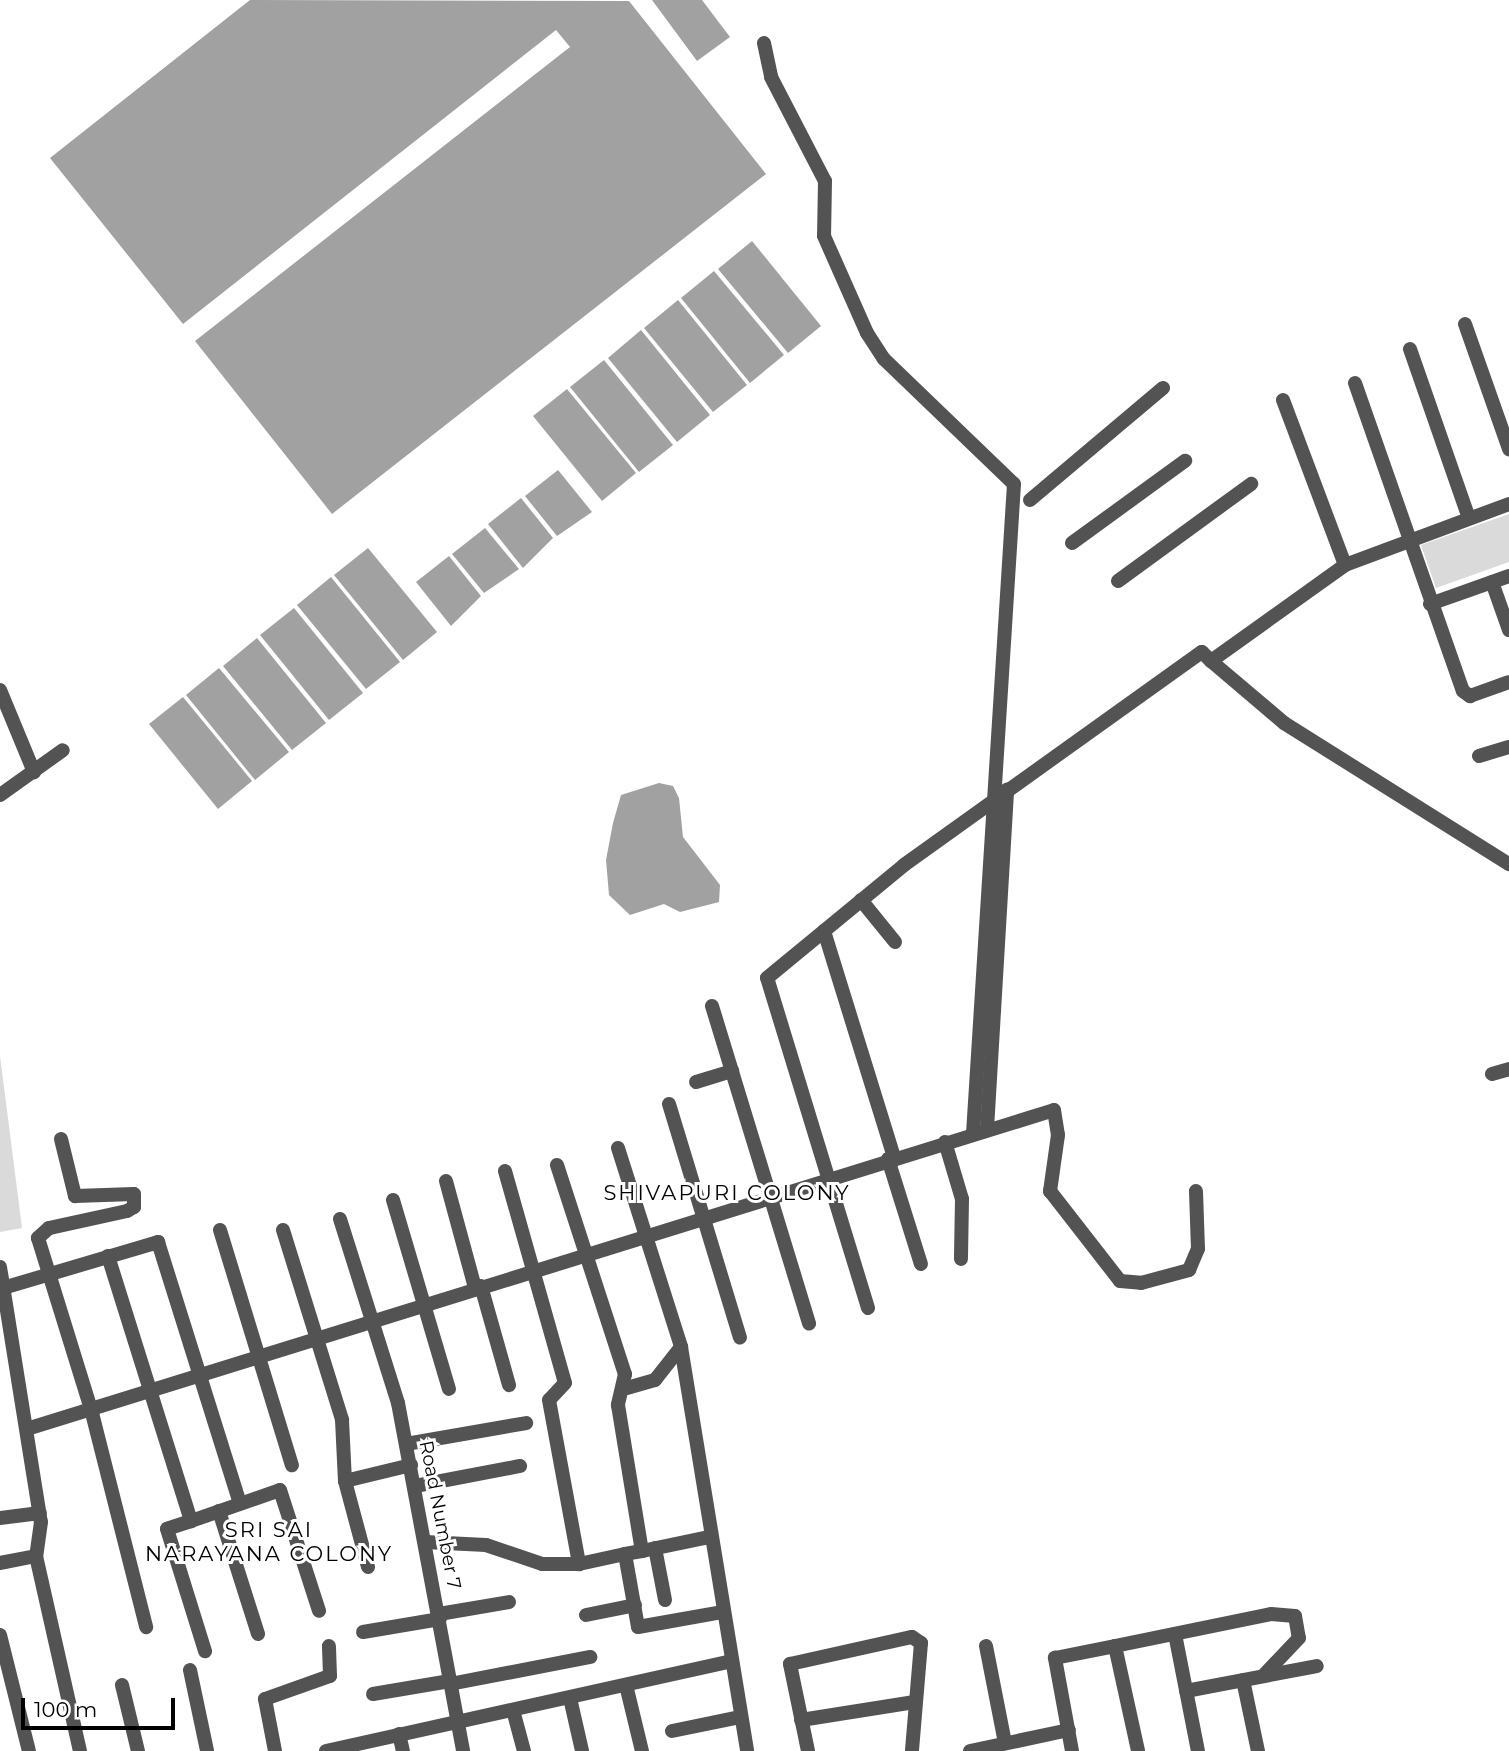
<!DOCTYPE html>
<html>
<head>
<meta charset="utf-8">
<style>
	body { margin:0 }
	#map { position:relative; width:1509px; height:1751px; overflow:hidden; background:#fff; font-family:Montserrat,sans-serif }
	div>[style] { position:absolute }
	.green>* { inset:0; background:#dadada }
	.water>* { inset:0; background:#a1a1a1 }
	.minor>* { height:14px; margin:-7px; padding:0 7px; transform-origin:7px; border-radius:7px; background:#535353 }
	span { translate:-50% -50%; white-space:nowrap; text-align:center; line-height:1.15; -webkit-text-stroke:6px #fff; paint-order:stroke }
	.street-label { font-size:19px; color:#000 }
	.neighbourhood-label { font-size:21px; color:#000; letter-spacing:2px }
	.scale { position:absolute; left:21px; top:1698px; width:154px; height:32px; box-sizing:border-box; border:4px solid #000; border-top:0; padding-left:9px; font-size:21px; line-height:24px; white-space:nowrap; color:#000; -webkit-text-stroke:5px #fff; paint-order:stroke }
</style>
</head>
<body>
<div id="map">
	<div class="green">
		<i style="clip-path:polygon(1509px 514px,1509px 562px,1436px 588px,1421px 545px)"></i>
		<i style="clip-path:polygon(0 1056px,22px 1228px,0 1232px)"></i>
	</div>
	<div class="water">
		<i style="clip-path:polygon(250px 0,629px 1px,766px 174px,332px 514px,195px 341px,570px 47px,556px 30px,183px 324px,50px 158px)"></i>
		<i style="clip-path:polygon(652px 0,702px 0,730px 37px,697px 61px)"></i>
		<i style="clip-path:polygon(752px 241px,821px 326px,788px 353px,718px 269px)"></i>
		<i style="clip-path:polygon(714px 271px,784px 355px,750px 383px,681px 298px)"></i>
		<i style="clip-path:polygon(678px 300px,747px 385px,713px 412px,644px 328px)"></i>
		<i style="clip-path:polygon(641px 330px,710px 415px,677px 442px,608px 358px)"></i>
		<i style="clip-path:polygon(604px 360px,673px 445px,639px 472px,570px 387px)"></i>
		<i style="clip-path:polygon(567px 389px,636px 473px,602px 501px,533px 416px)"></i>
		<i style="clip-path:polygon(558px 470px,592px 512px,557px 536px,525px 496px)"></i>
		<i style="clip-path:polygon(521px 498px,553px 538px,523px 568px,488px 524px)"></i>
		<i style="clip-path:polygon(485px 528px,519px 569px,484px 593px,452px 554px)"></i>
		<i style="clip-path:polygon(368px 548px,437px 632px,403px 660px,334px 575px)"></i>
		<i style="clip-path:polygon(449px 556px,481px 596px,451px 626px,416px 582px)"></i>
		<i style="clip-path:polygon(331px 577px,400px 662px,366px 689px,297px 605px)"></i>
		<i style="clip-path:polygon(294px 608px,363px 693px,329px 720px,260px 635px)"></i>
		<i style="clip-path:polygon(257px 638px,326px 723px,292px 750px,223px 666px)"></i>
		<i style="clip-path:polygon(219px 668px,289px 752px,255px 780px,186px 695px)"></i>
		<i style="clip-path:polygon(183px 697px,252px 781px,218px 809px,149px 724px)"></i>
		<i style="clip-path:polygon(659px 783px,673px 786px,679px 798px,683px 837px,720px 885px,719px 902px,680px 912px,664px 904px,630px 915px,609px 895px,606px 860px,613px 823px,621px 795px)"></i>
	</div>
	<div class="minor">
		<i style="left:764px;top:43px;width:35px;rotate:78deg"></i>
		<i style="left:771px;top:77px;width:117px;rotate:62.6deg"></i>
		<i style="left:825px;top:181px;width:55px;rotate:91deg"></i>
		<i style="left:824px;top:236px;width:106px;rotate:66.1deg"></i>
		<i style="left:867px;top:333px;width:31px;rotate:57deg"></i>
		<i style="left:884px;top:359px;width:180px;rotate:43.9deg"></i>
		<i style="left:1014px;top:484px;width:650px;rotate:93.61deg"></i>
		<i style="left:1465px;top:324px;width:133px;rotate:70.6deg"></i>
		<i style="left:1410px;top:349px;width:179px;rotate:70.8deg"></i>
		<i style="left:1355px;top:383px;width:326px;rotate:70.7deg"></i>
		<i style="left:1463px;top:691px;width:9px;rotate:36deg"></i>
		<i style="left:1470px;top:696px;width:41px;rotate:-19.7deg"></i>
		<i style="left:1283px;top:400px;width:176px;rotate:69.4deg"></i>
		<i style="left:1030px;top:500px;width:174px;rotate:-40.1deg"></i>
		<i style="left:1072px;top:543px;width:140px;rotate:-36deg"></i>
		<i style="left:1118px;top:581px;width:165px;rotate:-36.1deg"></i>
		<i style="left:1492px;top:582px;width:51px;rotate:70.5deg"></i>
		<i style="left:1430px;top:604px;width:84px;rotate:-19.5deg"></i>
		<i style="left:1211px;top:661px;width:96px;rotate:40.3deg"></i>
		<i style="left:1284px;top:723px;width:266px;rotate:32.1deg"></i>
		<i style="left:0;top:690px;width:89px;rotate:67.5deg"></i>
		<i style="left:1479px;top:756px;width:31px;rotate:-17deg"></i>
		<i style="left:0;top:795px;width:77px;rotate:-35.5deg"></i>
		<i style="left:861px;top:900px;width:54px;rotate:51deg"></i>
		<i style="left:824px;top:931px;width:237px;rotate:72.8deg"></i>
		<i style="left:712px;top:1006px;width:332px;rotate:73deg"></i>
		<i style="left:1492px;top:1074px;width:18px;rotate:-16deg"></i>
		<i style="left:696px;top:1082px;width:38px;rotate:-17deg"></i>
		<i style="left:669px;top:1104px;width:244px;rotate:73.1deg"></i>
		<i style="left:987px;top:1129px;width:340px;rotate:-86.6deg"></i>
		<i style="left:61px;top:1139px;width:59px;rotate:76.2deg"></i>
		<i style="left:75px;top:1196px;width:59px;rotate:-1.9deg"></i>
		<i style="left:134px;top:1194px;width:13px;rotate:90deg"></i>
		<i style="left:134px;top:1207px;width:8px;rotate:150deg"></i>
		<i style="left:127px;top:1211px;width:80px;rotate:167.7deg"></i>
		<i style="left:49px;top:1228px;width:15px;rotate:138deg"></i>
		<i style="left:38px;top:1238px;width:179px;rotate:72.8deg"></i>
		<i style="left:91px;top:1409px;width:225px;rotate:75.8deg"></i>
		<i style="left:945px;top:1142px;width:59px;rotate:73.4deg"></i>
		<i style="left:962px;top:1199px;width:60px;rotate:91deg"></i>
		<i style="left:618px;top:1148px;width:209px;rotate:72.4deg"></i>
		<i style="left:681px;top:1347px;width:409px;rotate:80.7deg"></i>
		<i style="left:888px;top:1159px;width:110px;rotate:72.6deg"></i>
		<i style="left:557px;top:1165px;width:220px;rotate:72deg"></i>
		<i style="left:625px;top:1374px;width:32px;rotate:103deg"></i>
		<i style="left:618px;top:1405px;width:148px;rotate:80.7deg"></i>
		<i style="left:642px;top:1551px;width:17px;rotate:170deg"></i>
		<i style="left:505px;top:1171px;width:220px;rotate:74.2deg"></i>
		<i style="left:565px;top:1383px;width:23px;rotate:133deg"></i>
		<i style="left:549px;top:1400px;width:167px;rotate:79.6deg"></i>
		<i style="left:579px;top:1564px;width:47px;rotate:-12.3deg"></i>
		<i style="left:625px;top:1554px;width:74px;rotate:79.9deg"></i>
		<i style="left:638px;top:1627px;width:85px;rotate:-10.1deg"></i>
		<i style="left:446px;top:1181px;width:111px;rotate:74.8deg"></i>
		<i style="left:393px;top:1200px;width:197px;rotate:73.5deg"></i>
		<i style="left:340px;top:1219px;width:193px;rotate:72.5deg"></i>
		<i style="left:398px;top:1403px;width:354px;rotate:79.4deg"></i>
		<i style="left:220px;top:1230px;width:246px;rotate:73deg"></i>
		<i style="left:283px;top:1230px;width:199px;rotate:72.7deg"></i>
		<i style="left:342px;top:1420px;width:61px;rotate:87.2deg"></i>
		<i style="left:345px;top:1481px;width:89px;rotate:75deg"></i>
		<i style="left:108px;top:1256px;width:278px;rotate:72.6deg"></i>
		<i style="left:191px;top:1521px;width:25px;rotate:162deg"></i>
		<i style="left:167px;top:1529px;width:128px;rotate:72.7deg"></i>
		<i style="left:0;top:1267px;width:258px;rotate:80.9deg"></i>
		<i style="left:41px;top:1522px;width:34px;rotate:98deg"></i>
		<i style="left:36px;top:1556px;width:37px;rotate:169deg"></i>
		<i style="left:481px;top:1286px;width:103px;rotate:74.2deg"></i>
		<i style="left:3px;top:1288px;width:162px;rotate:-16.5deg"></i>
		<i style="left:158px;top:1242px;width:274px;rotate:72.6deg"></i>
		<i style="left:868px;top:1308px;width:345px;rotate:-107deg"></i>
		<i style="left:767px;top:978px;width:178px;rotate:-39.5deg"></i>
		<i style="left:904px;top:865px;width:366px;rotate:-35.6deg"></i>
		<i style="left:1202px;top:652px;width:13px;rotate:45deg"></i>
		<i style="left:1211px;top:661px;width:165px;rotate:-35.6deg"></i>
		<i style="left:1345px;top:565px;width:175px;rotate:-20.4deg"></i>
		<i style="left:627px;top:1388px;width:29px;rotate:-16deg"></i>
		<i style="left:655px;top:1380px;width:42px;rotate:-51.8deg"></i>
		<i style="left:30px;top:1428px;width:1072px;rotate:-17.25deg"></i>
		<i style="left:1054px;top:1110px;width:25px;rotate:81deg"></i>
		<i style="left:1058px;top:1135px;width:57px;rotate:98.1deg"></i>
		<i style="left:1050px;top:1191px;width:114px;rotate:52.1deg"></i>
		<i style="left:1120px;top:1281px;width:21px;rotate:5deg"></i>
		<i style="left:1141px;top:1283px;width:50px;rotate:-15.2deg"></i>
		<i style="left:1189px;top:1270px;width:23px;rotate:-67deg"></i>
		<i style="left:1198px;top:1249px;width:58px;rotate:-92deg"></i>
		<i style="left:406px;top:1444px;width:122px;rotate:-9.9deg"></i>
		<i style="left:345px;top:1481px;width:68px;rotate:-13.6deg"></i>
		<i style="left:415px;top:1486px;width:107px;rotate:-10.8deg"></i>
		<i style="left:219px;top:1511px;width:129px;rotate:72.4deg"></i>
		<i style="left:0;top:1518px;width:40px;rotate:-7.1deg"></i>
		<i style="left:191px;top:1521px;width:94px;rotate:-19.2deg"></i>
		<i style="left:280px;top:1490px;width:127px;rotate:72.1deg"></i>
		<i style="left:425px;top:1542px;width:61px;rotate:2.8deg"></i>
		<i style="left:486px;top:1545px;width:59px;rotate:18.7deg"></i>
		<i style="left:542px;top:1564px;width:37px"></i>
		<i style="left:655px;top:1548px;width:53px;rotate:79.1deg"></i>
		<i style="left:642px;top:1551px;width:68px;rotate:-11.8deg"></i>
		<i style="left:36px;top:1556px;width:200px;rotate:77.3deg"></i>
		<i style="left:439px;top:1614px;width:71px;rotate:-9.7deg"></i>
		<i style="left:586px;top:1615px;width:50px;rotate:-11.5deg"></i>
		<i style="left:363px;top:1632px;width:78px;rotate:-9.6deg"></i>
		<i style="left:1175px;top:1634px;width:119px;rotate:78.9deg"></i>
		<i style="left:0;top:1635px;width:120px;rotate:76deg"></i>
		<i style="left:986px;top:1646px;width:99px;rotate:78.9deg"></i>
		<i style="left:1115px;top:1646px;width:159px;rotate:-11.6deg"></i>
		<i style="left:1271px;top:1614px;width:24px;rotate:5deg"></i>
		<i style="left:1295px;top:1616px;width:22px;rotate:80deg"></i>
		<i style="left:1299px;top:1638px;width:52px;rotate:133.5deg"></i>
		<i style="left:190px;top:1670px;width:83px;rotate:78.1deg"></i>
		<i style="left:1243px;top:1680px;width:73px;rotate:78.1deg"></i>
		<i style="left:450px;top:1684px;width:143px;rotate:-10.9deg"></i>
		<i style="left:122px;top:1685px;width:68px;rotate:76.4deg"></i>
		<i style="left:626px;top:1685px;width:68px;rotate:76.4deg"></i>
		<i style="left:1186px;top:1691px;width:133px;rotate:-10.8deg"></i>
		<i style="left:373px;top:1694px;width:78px;rotate:-9.6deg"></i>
		<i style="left:570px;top:1698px;width:54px;rotate:77.2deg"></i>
		<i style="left:513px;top:1710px;width:42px;rotate:75deg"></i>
		<i style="left:801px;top:1720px;width:115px;rotate:-9deg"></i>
		<i style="left:672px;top:1731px;width:69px;rotate:-11.6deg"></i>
		<i style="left:399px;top:1734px;width:17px;rotate:77deg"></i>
		<i style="left:275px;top:1751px;width:53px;rotate:-100.9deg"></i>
		<i style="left:265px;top:1699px;width:69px;rotate:-19.5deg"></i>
		<i style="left:330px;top:1676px;width:30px;rotate:-92deg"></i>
		<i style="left:326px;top:1751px;width:412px;rotate:-12.5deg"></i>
		<i style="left:808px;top:1751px;width:89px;rotate:-101.7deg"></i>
		<i style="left:790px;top:1664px;width:125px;rotate:-12.5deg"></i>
		<i style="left:912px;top:1637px;width:11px;rotate:34deg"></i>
		<i style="left:921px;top:1643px;width:108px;rotate:94.8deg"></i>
		<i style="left:970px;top:1751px;width:101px;rotate:-12deg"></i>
		<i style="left:1072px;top:1751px;width:95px;rotate:-100.4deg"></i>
		<i style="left:1055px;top:1658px;width:61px;rotate:-11.3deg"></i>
		<i style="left:1115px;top:1646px;width:107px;rotate:77.6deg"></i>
	</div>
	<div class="street-label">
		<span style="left:440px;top:1515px;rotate:79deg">Road Number 7</span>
	</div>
	<div class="neighbourhood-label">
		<span style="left:727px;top:1193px">SHIVAPURI COLONY</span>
		<span style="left:269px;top:1542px">SRI SAI<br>NARAYANA COLONY</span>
	</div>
	<div class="scale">100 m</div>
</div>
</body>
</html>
